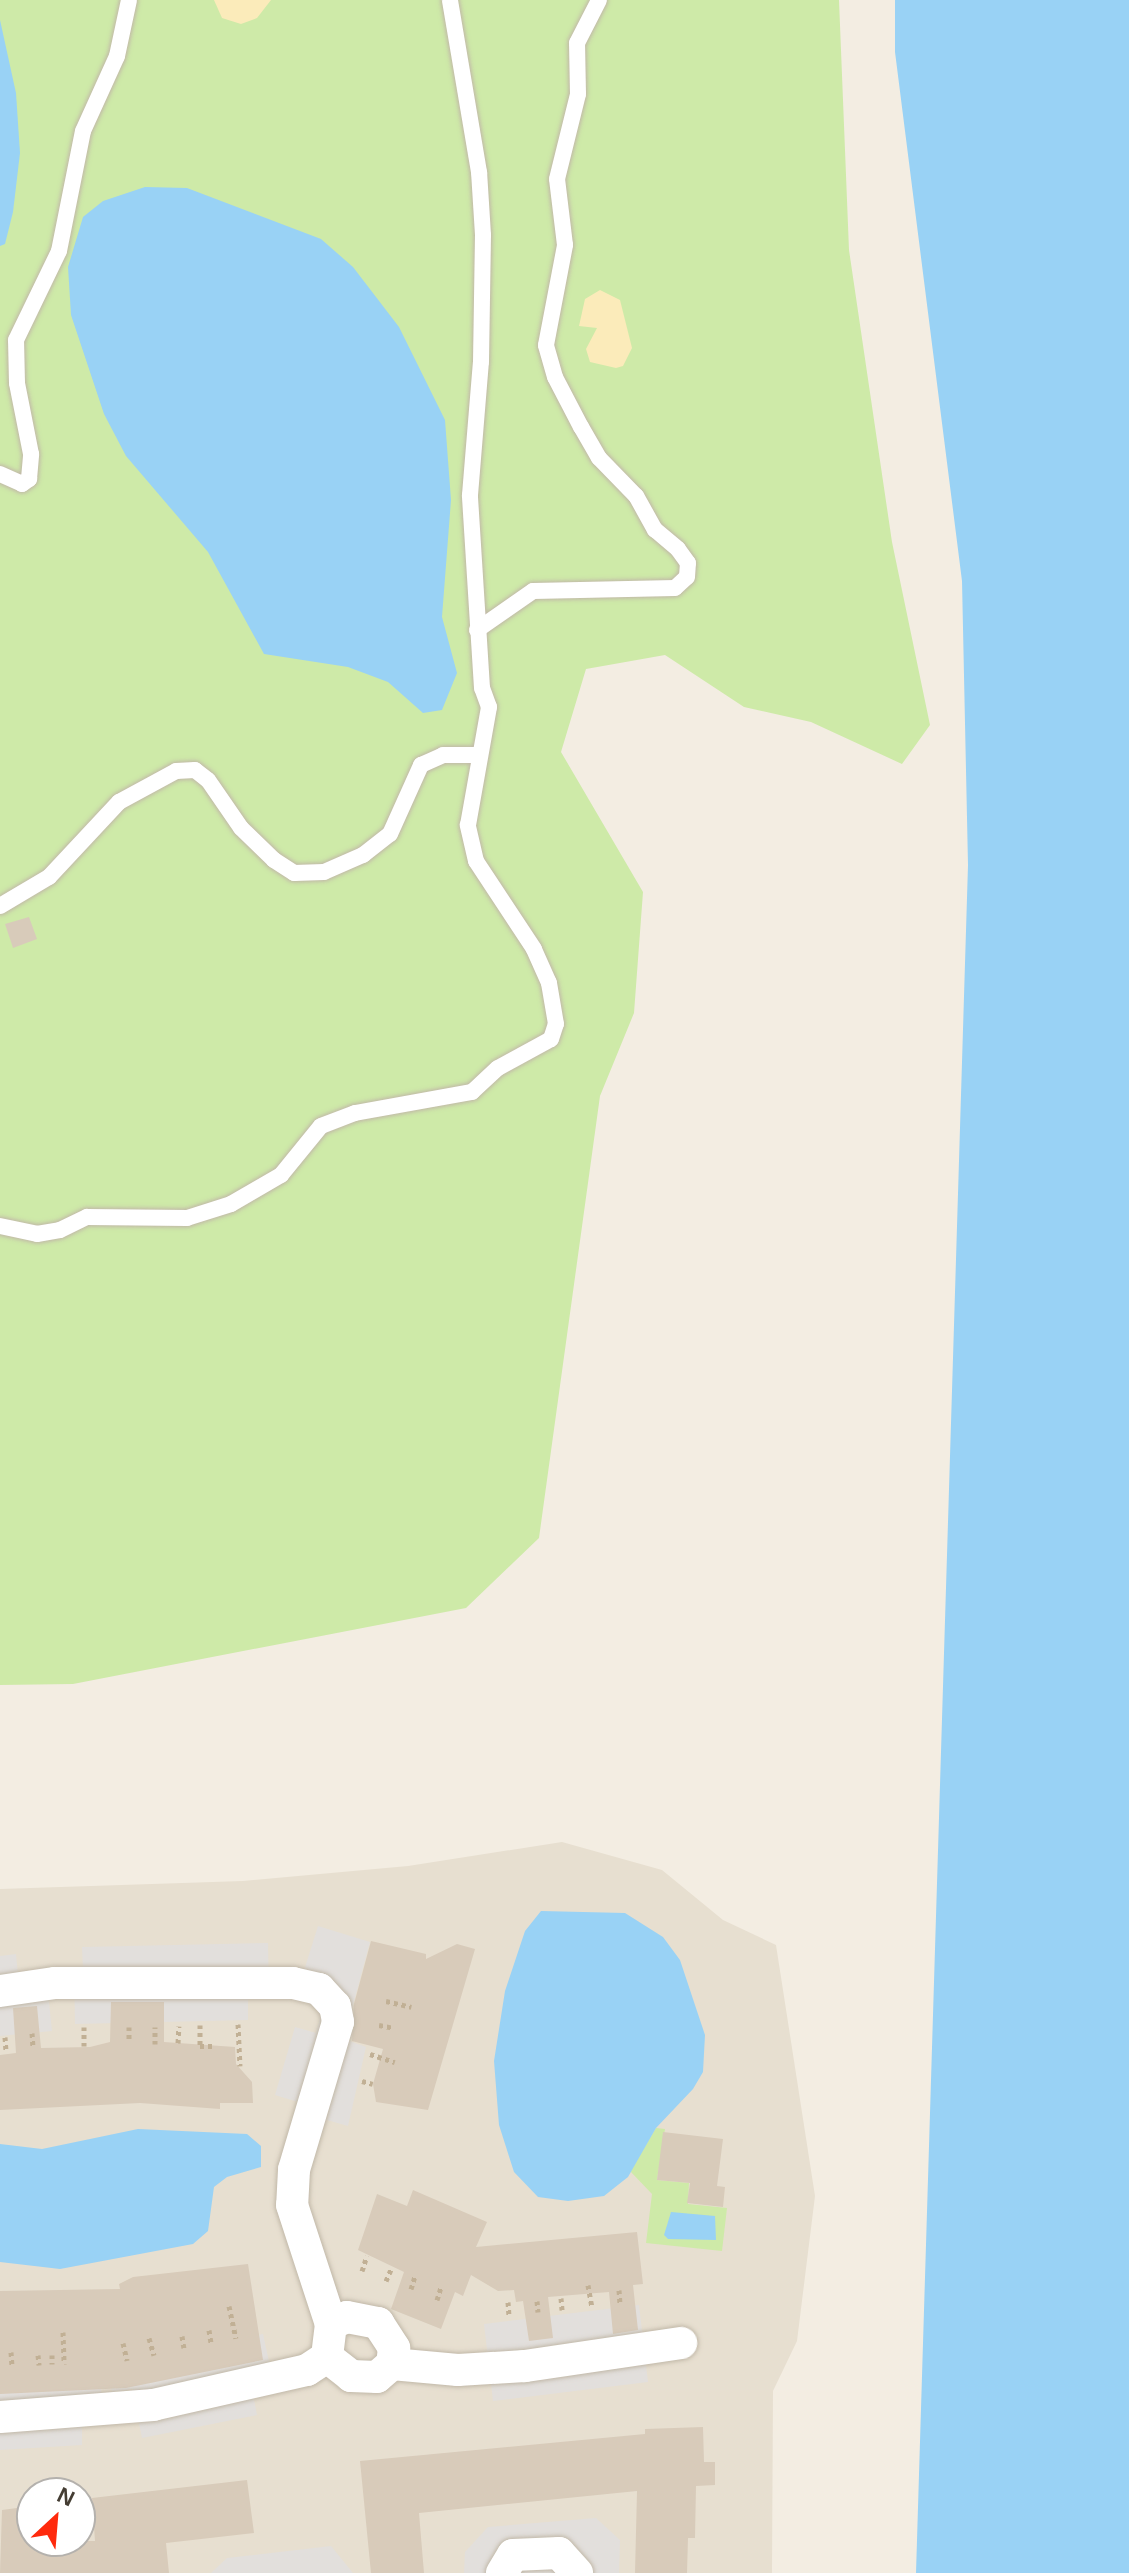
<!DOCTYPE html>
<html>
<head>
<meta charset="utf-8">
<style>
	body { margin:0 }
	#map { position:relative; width:1129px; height:2573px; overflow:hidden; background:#f3ede2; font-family:Helvetica,sans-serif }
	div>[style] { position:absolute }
	.residential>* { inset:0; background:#e7dfd0 }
	.green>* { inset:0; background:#ceeaa8 }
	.sand>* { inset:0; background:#fbebba }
	.parking>* { inset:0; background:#e2dfdc }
	.water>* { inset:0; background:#99d2f5 }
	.building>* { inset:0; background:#d8cbba }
	.path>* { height:5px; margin-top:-2.5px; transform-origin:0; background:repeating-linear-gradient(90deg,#c1b095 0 4px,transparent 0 8px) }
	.roads { filter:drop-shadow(0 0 2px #c1b8a8) drop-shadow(0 0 2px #c1b8a8) }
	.lane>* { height:16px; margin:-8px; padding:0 8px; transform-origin:8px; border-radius:8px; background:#fff }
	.street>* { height:32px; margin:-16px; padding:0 16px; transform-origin:16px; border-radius:16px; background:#fff }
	span { translate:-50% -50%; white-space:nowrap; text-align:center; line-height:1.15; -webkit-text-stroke:7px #fff; paint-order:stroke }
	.north { position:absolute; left:16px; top:2477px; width:80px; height:80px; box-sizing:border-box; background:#fff; border:2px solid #b4b1ad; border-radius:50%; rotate:26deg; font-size:22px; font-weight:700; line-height:32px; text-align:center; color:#443d33 }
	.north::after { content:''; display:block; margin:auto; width:28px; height:36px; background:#ff2a0d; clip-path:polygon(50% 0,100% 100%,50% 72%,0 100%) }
</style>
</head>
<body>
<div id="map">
	<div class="residential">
		<i style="clip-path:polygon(evenodd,562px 1842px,662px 1870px,723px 1920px,776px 1945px,815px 2196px,797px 2341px,773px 2391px,772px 2573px,0 2573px,0 1889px,243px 1881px,408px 1866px,562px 1842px,32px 2493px,80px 2493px,80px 2541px,32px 2541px,32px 2493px)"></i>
	</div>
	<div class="green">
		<i style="clip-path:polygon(0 0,839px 0,849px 250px,892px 542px,930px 725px,902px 764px,811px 722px,744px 707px,665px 655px,586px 669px,561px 752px,643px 892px,634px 1013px,600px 1096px,539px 1538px,466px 1608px,73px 1684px,0 1685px)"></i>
		<i style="clip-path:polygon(656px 2128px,665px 2129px,657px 2180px,689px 2183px,688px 2204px,727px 2208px,722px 2251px,646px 2243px,652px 2194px,630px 2171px)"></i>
	</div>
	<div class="sand">
		<i style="clip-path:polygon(214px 0,271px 0,257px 18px,241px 24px,222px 18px)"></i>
		<i style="clip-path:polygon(600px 290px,620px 300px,632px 348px,623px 366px,616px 368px,590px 362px,586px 349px,597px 328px,579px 326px,585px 299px)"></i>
	</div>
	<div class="parking">
		<i style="clip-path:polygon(318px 1926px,370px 1942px,344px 2039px,366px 2047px,348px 2126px,299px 2112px,301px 2103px,275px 2095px,295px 2027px,316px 2033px,324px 2005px,296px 1996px)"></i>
		<i style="clip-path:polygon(268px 1943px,269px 1996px,248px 1997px,248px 2020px,75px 2024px,74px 1971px,83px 1970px,82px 1947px)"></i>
		<i style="clip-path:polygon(16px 1954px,18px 1975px,46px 1973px,52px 2031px,0 2036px,0 1956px)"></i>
		<i style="clip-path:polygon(639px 2305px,648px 2382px,493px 2401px,484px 2324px)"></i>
		<i style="clip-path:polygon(263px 2334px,275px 2389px,253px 2394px,257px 2415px,142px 2438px,132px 2389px,112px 2392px,106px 2366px)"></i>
		<i style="clip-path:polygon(100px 2363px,103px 2423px,82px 2425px,82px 2445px,0 2450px,0 2369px)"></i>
		<i style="clip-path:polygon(596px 2518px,620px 2540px,619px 2573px,464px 2573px,465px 2552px,488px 2527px)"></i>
		<i style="clip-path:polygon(331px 2546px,353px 2573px,211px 2573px,227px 2558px)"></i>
	</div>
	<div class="water">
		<i style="clip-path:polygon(895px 0,1129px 0,1129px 2573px,916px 2573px,968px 865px,962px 581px,895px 52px)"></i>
		<i style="clip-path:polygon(0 20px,16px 93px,20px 153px,13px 212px,5px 244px,0 246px)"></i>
		<i style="clip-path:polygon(145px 187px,187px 188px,321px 239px,353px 267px,399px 327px,445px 420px,451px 500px,442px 617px,457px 673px,442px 710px,423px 713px,388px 682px,348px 667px,264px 654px,208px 552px,126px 456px,104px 414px,71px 315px,68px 267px,83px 217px,103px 201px)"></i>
		<i style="clip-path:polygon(541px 1911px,625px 1913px,663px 1937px,680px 1960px,705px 2035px,703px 2072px,693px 2089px,656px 2128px,628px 2177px,604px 2196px,568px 2201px,538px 2197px,514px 2172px,499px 2125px,494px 2061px,505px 1991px,525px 1931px)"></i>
		<i style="clip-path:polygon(138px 2129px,247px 2134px,261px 2146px,261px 2167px,227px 2177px,214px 2187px,208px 2231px,193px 2244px,60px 2269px,0 2262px,0 2144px,42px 2149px)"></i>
		<i style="clip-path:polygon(671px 2212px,715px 2216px,716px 2240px,668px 2239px,664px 2235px)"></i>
	</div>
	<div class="building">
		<i style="clip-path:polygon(29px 917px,37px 939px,13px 948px,5px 924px)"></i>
		<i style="clip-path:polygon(371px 1941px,426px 1954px,426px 1959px,457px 1944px,475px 1949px,428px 2110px,376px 2102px,373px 2084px,383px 2049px,352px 2041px,354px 2004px)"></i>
		<i style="clip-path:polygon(111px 2002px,164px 2002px,164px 2042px,235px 2047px,236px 2064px,252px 2082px,253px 2103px,220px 2103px,220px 2109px,140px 2103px,0 2110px,0 2055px,16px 2053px,13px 2008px,37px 2006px,41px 2048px,90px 2047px,110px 2042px)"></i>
		<i style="clip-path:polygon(663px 2132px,723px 2139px,717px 2186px,725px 2187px,723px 2207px,687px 2203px,690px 2183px,657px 2180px)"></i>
		<i style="clip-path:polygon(413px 2190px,487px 2222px,476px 2247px,637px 2232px,643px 2284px,633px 2285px,638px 2330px,613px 2334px,609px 2292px,548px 2297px,553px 2338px,529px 2341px,523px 2301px,516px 2302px,514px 2290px,498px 2291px,471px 2275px,463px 2296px,455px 2292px,441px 2329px,391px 2309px,404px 2272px,358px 2250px,377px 2194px,407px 2206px)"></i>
		<i style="clip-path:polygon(248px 2264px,263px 2360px,126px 2388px,0 2394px,0 2291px,120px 2289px,119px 2284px,133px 2277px)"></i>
		<i style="clip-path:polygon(703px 2427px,704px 2462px,715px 2462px,715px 2485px,696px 2486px,695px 2538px,688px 2538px,687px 2573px,635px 2573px,637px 2491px,419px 2513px,424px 2573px,371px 2573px,360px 2461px,645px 2434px,645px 2429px)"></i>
		<i style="clip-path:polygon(247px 2480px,254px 2533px,166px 2543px,169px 2573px,0 2573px,2px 2510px,32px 2506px,32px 2541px,95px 2541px,92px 2498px)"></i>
	</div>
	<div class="path">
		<i style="left:386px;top:2001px;width:26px;rotate:13deg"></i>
		<i style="left:238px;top:2024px;width:42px;rotate:87.3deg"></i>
		<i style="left:200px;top:2025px;width:21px;rotate:90deg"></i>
		<i style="left:200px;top:2046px;width:12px"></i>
		<i style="left:379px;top:2025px;width:15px;rotate:11deg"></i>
		<i style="left:84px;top:2027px;width:19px;rotate:90deg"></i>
		<i style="left:129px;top:2027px;width:13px;rotate:90deg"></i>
		<i style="left:32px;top:2033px;width:14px;rotate:86deg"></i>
		<i style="left:5px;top:2037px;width:14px;rotate:86deg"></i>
		<i style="left:178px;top:2043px;width:17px;rotate:-87deg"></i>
		<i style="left:155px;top:2044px;width:17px;rotate:-90deg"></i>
		<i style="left:370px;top:2054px;width:26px;rotate:18deg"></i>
		<i style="left:362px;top:2081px;width:11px;rotate:15deg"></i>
		<i style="left:362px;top:2271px;width:16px;rotate:-72deg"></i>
		<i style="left:386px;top:2281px;width:15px;rotate:-67deg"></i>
		<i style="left:588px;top:2285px;width:23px;rotate:80deg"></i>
		<i style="left:411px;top:2289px;width:14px;rotate:-73deg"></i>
		<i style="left:619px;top:2290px;width:15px;rotate:86deg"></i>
		<i style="left:561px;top:2298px;width:12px;rotate:85deg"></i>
		<i style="left:437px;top:2300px;width:14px;rotate:-73deg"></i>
		<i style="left:537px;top:2301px;width:11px;rotate:85deg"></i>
		<i style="left:508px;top:2302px;width:15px;rotate:86deg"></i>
		<i style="left:229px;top:2306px;width:33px;rotate:78deg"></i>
		<i style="left:209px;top:2330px;width:13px;rotate:81deg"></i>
		<i style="left:63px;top:2332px;width:32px;rotate:88deg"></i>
		<i style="left:182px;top:2336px;width:12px;rotate:81deg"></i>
		<i style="left:149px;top:2338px;width:18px;rotate:74deg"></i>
		<i style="left:123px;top:2343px;width:18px;rotate:77deg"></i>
		<i style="left:11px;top:2352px;width:14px;rotate:86deg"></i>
		<i style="left:38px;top:2355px;width:10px;rotate:84deg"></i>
		<i style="left:52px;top:2355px;width:9px;rotate:90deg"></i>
	</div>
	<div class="roads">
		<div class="lane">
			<i style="left:0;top:474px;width:24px;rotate:24deg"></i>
			<i style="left:22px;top:484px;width:9px;rotate:-36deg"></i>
			<i style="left:29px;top:479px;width:25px;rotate:-85deg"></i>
			<i style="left:31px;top:454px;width:72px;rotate:-101.2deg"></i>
			<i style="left:17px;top:383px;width:43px;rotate:-91.3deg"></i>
			<i style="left:16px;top:340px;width:99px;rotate:-64.2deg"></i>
			<i style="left:59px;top:251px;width:122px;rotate:-78.7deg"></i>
			<i style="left:83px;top:131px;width:82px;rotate:-65.6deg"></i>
			<i style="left:117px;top:56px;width:57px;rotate:-77.9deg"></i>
			<i style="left:477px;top:630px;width:68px;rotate:-34.9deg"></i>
			<i style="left:533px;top:591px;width:142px;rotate:-1.2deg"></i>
			<i style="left:675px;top:588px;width:16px;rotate:-43deg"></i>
			<i style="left:687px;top:577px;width:14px;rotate:-86deg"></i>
			<i style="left:688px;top:563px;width:17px;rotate:-126deg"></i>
			<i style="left:678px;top:549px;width:30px;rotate:-140deg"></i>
			<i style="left:655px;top:530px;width:39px;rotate:-119deg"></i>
			<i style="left:636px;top:496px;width:53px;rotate:-134.2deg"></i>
			<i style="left:599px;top:458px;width:36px;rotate:-120deg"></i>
			<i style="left:581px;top:427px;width:56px;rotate:-117.5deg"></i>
			<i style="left:555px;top:377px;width:33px;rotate:-106deg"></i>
			<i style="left:546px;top:345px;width:102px;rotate:-79.2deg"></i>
			<i style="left:565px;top:245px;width:66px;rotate:-96.9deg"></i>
			<i style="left:557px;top:179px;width:88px;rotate:-76.1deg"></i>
			<i style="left:578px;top:94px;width:51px;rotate:-91.1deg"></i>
			<i style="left:577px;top:43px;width:48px;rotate:-62.9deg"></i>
			<i style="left:0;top:906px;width:57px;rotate:-30.6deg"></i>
			<i style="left:49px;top:877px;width:103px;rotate:-47deg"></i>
			<i style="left:119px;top:802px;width:65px;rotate:-28.5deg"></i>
			<i style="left:176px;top:771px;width:19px;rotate:-3deg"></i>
			<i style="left:195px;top:770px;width:16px;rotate:38deg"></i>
			<i style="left:208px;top:780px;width:58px;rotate:55.5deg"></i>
			<i style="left:241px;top:828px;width:46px;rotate:44.1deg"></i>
			<i style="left:274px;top:860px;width:24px;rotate:33deg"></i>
			<i style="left:294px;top:873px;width:30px;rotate:-2deg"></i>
			<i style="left:324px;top:872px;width:43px;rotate:-23.6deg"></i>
			<i style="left:363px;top:855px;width:34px;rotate:-38deg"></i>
			<i style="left:390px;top:834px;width:76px;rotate:-65.8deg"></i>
			<i style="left:421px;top:765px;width:24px;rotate:-24deg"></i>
			<i style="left:443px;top:755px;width:35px"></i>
			<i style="left:0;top:1226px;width:38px;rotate:12deg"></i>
			<i style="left:37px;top:1234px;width:23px;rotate:-10deg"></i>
			<i style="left:60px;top:1230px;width:30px;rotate:-26deg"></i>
			<i style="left:87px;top:1217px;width:100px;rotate:0.6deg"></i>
			<i style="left:187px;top:1218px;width:46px;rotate:-17.7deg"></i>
			<i style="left:231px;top:1204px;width:58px;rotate:-30.1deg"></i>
			<i style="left:281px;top:1175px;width:63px;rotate:-50.8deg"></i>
			<i style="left:321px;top:1126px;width:36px;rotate:-21deg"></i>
			<i style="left:355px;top:1113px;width:119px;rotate:-10.2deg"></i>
			<i style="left:472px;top:1092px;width:35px;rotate:-43deg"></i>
			<i style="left:498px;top:1068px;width:60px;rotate:-28.7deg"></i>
			<i style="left:551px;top:1039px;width:16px;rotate:-72deg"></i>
			<i style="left:556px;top:1024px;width:42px;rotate:-99.7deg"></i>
			<i style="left:549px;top:983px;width:37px;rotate:-114deg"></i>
			<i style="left:534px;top:949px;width:105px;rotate:-123.4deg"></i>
			<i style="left:476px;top:861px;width:37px;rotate:-103deg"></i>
			<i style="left:468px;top:825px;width:120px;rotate:-79.9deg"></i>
			<i style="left:489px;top:707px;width:20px;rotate:-110deg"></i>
			<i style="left:482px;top:688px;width:193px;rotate:-93.6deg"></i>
			<i style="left:470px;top:495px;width:133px;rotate:-85.3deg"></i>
			<i style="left:481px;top:362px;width:127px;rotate:-89.1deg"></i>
			<i style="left:483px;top:235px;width:63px;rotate:-93.6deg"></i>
			<i style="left:479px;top:172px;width:174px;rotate:-99.6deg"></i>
		</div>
		<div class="street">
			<i style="left:0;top:1991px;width:56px;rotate:-8.3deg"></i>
			<i style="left:55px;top:1983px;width:238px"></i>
			<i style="left:293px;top:1983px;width:27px;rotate:13deg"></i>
			<i style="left:319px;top:1989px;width:23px;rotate:47deg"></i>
			<i style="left:335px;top:2006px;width:16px;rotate:79deg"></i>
			<i style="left:338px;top:2022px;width:154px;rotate:106.6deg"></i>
			<i style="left:294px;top:2170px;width:35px;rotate:93deg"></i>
			<i style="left:292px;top:2205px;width:125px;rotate:71.9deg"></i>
			<i style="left:331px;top:2324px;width:33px;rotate:97deg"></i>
			<i style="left:327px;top:2357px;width:24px;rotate:147deg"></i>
			<i style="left:307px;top:2370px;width:158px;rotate:167.2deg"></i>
			<i style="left:153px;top:2405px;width:153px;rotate:175.5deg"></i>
			<i style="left:331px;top:2324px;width:17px;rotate:-24deg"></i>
			<i style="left:347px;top:2317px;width:32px;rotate:11deg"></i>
			<i style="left:378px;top:2323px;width:30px;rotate:57deg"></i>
			<i style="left:394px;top:2348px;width:16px;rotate:97deg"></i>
			<i style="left:327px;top:2357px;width:31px;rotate:38deg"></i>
			<i style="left:351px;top:2376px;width:26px;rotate:2deg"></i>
			<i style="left:377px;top:2377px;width:20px;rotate:-41deg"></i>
			<i style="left:392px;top:2364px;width:66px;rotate:5.2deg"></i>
			<i style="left:458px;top:2370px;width:67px;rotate:-3.4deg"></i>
			<i style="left:525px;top:2366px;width:158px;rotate:-8.4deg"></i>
			<i style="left:502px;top:2573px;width:21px;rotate:-59deg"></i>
			<i style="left:513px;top:2555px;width:46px;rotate:-2.5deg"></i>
			<i style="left:559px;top:2553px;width:27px;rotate:48deg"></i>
		</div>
	</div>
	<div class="north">N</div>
</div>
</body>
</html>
